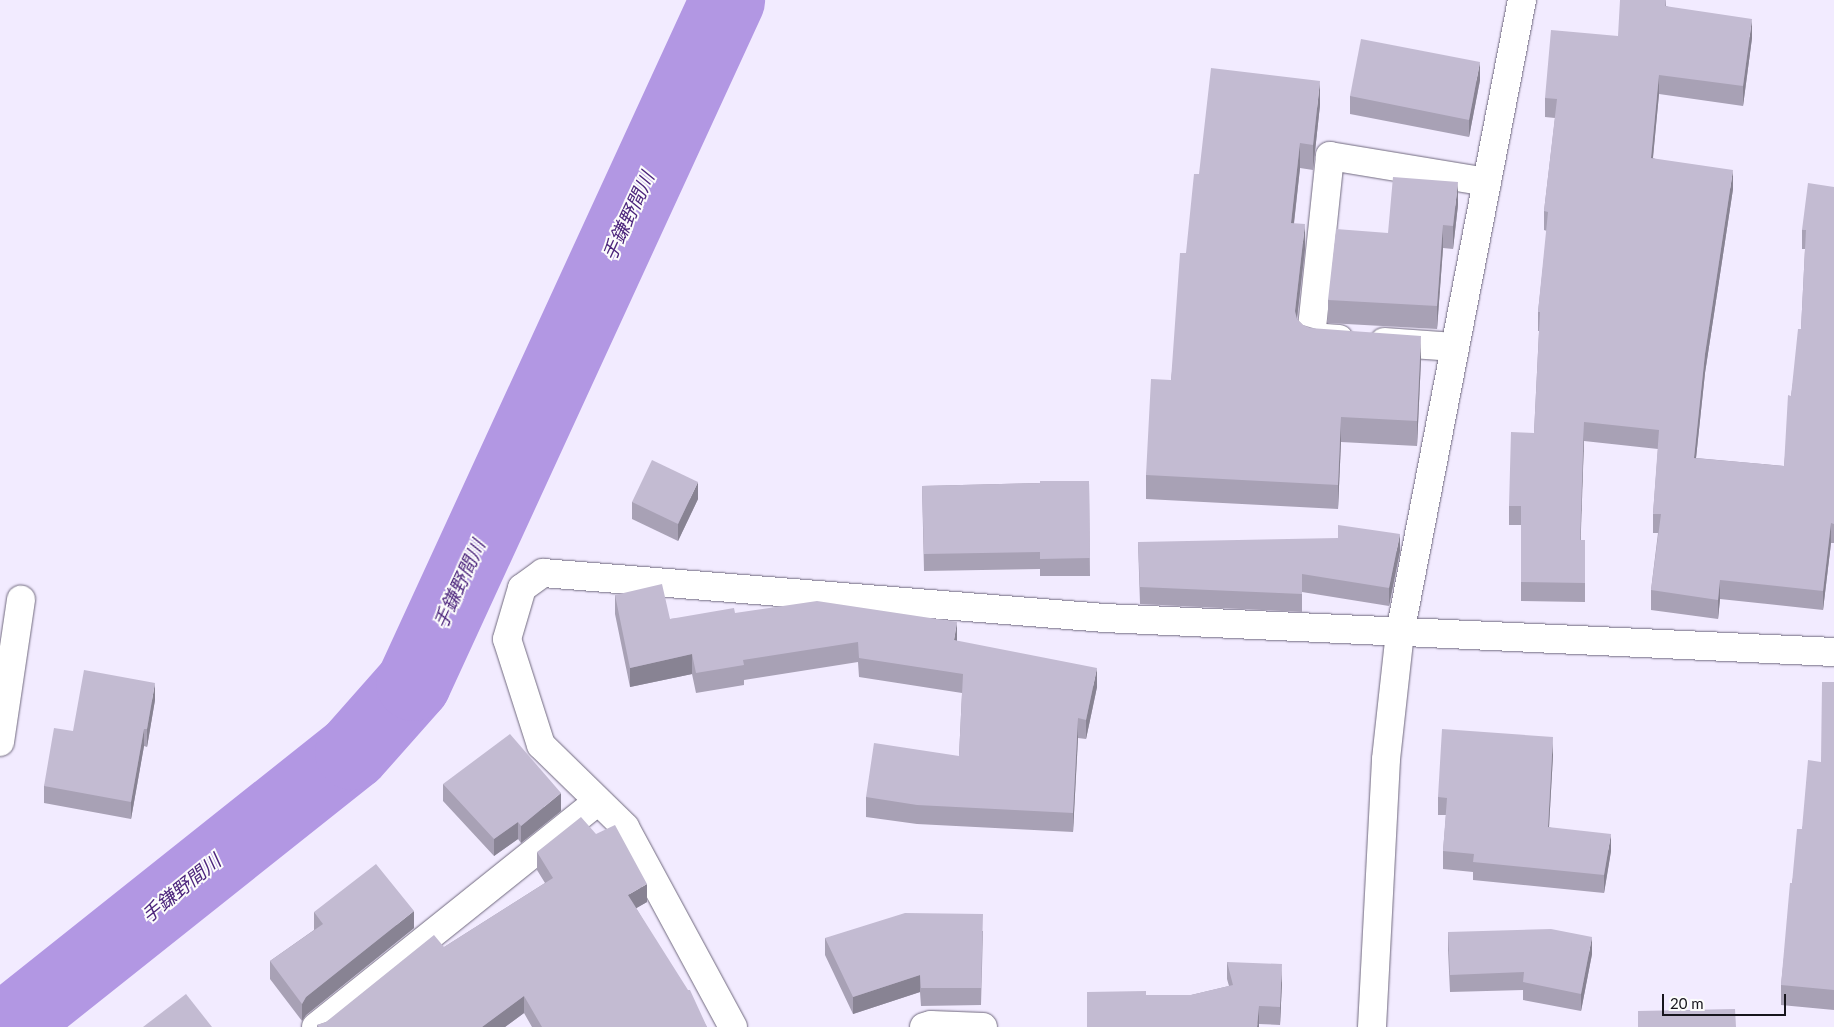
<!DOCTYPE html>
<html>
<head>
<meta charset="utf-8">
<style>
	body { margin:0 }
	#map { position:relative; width:1834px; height:1027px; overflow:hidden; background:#f2ebff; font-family:Lato,"Noto Sans JP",sans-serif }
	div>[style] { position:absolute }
	.river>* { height:75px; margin:-37.5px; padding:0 37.5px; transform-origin:37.5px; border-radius:37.5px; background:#b297e3 }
	.roads { filter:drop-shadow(0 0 1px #70697e) drop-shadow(0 0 1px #70697e) }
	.street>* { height:28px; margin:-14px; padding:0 14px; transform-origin:14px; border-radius:14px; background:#fff }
	.wall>* { inset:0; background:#a8a1b5 }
	.shaded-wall>* { inset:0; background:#888393 }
	.building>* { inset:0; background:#c3bbd2 }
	span { translate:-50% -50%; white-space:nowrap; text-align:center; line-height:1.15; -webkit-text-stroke:4px #fcfcfc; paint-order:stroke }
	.water-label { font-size:19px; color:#4c257c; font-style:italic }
	.scale { position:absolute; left:1662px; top:994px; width:124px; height:22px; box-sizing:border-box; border:2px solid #17151d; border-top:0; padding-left:6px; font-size:15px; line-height:18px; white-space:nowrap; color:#17151d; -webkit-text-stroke:4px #fcfcfc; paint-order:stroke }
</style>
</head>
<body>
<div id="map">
	<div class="river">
		<i style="left:6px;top:1027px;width:442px;rotate:-38.5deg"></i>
		<i style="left:352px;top:752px;width:92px;rotate:-48.5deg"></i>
		<i style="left:413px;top:683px;width:752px;rotate:-65.31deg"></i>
	</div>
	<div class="roads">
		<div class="street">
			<i style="left:1339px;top:339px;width:28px;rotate:-176deg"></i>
			<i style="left:1311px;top:337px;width:182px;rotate:-84deg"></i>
			<i style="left:1330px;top:156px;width:159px;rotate:9.4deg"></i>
			<i style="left:1384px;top:342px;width:71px;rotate:4deg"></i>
			<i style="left:0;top:742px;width:144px;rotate:-81.6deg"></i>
			<i style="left:316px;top:1027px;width:361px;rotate:-38.7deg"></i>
			<i style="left:733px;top:1027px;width:227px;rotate:-118.4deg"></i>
			<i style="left:625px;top:827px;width:117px;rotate:-135.7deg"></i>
			<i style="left:541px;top:745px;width:111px;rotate:-107.8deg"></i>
			<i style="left:507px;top:639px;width:53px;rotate:-73.6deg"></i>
			<i style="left:522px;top:588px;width:26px;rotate:-36deg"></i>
			<i style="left:543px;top:573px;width:564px;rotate:4.58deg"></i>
			<i style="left:1105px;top:618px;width:730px;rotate:2.67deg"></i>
			<i style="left:924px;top:1027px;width:7px;rotate:-16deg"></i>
			<i style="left:931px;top:1025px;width:52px;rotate:2.2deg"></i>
			<i style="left:1372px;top:1027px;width:268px;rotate:-87deg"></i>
			<i style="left:1386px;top:759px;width:127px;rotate:-83.7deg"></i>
			<i style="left:1400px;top:633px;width:645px;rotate:-79.09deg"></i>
		</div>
	</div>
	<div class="wall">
		<i style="clip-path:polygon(1666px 0,1666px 6px,1752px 38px,1743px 106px,1659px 94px,1653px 158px,1733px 189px,1705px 373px,1696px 458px,1784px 466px,1791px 396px,1801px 329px,1805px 249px,1802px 249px,1802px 230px,1834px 187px,1834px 543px,1831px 543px,1823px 610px,1720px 599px,1718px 619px,1651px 610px,1651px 590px,1658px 533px,1653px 533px,1653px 514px,1658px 449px,1584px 441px,1580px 540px,1585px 540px,1585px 602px,1521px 601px,1521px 525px,1509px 525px,1509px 506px,1534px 433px,1539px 331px,1538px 331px,1538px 312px,1547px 231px,1544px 230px,1544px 211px,1555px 118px,1545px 117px,1545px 98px,1618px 36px)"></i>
		<i style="clip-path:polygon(1480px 80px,1469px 137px,1350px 114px,1350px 96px)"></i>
		<i style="clip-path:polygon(1320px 105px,1313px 170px,1300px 168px,1294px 224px,1305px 249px,1297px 319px,1303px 325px,1421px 360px,1417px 446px,1341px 442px,1338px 509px,1146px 499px,1146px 475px,1171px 380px,1186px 253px)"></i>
		<i style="clip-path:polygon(1458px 205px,1453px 249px,1443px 248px,1437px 329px,1328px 323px,1328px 300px,1388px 233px)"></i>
		<i style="clip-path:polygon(1089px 481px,1090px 576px,1040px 576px,1040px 569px,924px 571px,922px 486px,1040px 483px)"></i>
		<i style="clip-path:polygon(698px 499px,678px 541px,632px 519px,632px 502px)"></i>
		<i style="clip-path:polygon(1138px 542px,1400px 551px,1389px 606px,1302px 592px,1302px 612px,1140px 604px)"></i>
		<i style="clip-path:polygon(615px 595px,670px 619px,735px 613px,957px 641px,1097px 687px,1086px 739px,1078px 738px,1073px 832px,917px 824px,866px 817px,866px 797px,959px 756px,962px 693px,859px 677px,858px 662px,744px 680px,744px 685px,696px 693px,692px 674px,630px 687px,615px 614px)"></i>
		<i style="clip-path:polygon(1834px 682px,1834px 1010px,1781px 1005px,1781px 985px,1792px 883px,1802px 829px,1821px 762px)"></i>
		<i style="clip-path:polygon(155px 700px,147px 747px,144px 746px,131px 819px,44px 803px,44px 786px,73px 731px)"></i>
		<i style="clip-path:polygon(1553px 755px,1549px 827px,1611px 851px,1604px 893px,1473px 880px,1473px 872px,1443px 869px,1443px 851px,1446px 815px,1438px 815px,1438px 797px)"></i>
		<i style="clip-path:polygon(443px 784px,561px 811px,521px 843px,518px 839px,494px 856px,443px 801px)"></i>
		<i style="clip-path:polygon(537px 852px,647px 902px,636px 908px,707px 1027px,532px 1027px,524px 1013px,505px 1027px,317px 1027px,317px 1025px,326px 1022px,545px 883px,537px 870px)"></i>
		<i style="clip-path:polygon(314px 912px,414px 928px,306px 1015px,302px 1021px,270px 979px,270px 961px,314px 930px)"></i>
		<i style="clip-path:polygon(983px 931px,981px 1005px,921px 1006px,920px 992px,853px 1014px,825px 955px,825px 938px)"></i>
		<i style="clip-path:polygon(1448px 932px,1592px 954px,1581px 1011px,1523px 1000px,1523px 990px,1450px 992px,1448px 950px)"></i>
		<i style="clip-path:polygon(1227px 962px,1282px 982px,1280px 1025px,1259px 1024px,1146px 995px,1191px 995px,1229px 986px,1227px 979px)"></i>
	</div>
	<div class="shaded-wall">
		<i style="clip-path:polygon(1752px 19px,1752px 38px,1743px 106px,1743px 86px)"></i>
		<i style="clip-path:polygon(1480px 62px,1480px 80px,1469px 137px,1469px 120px)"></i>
		<i style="clip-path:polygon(1659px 75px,1659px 94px,1651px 177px,1651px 158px)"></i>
		<i style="clip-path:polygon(1320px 81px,1320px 105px,1313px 170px,1313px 145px)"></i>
		<i style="clip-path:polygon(1300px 143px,1300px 168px,1291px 248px,1291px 223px)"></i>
		<i style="clip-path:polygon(1733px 170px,1733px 189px,1705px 373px,1694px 477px,1694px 458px,1705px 354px)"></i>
		<i style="clip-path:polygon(1458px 182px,1458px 205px,1453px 249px,1453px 226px)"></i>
		<i style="clip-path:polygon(1305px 224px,1305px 249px,1295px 335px,1295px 311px)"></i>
		<i style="clip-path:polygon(1443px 225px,1443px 248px,1437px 329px,1437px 306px)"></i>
		<i style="clip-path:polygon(1421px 336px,1421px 360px,1417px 446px,1417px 421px)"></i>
		<i style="clip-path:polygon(1341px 417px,1341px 442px,1338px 509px,1338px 485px)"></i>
		<i style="clip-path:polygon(1584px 422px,1584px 441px,1580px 559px,1580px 540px)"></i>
		<i style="clip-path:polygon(698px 482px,698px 499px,678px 541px,678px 524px)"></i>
		<i style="clip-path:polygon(1831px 523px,1831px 543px,1823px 610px,1823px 591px)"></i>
		<i style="clip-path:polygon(1400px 534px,1400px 551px,1389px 606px,1389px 588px)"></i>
		<i style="clip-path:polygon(1720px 580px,1720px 599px,1718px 619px,1718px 600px)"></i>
		<i style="clip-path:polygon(957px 622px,957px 642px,954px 640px)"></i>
		<i style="clip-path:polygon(692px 654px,692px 674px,630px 687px,630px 668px)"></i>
		<i style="clip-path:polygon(1097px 668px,1097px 687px,1086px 739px,1086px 720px)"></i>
		<i style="clip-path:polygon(155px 683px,155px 700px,147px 747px,147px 729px)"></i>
		<i style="clip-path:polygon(1078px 718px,1078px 738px,1073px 832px,1073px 813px)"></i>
		<i style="clip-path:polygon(144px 729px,144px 746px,131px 819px,131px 802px)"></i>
		<i style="clip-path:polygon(1553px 737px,1553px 755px,1548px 845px,1548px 827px)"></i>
		<i style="clip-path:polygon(561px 793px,561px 811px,521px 843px,521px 826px)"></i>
		<i style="clip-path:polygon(518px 822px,518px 839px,494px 856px,494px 839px)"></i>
		<i style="clip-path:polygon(1611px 834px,1611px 851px,1604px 893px,1604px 875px)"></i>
		<i style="clip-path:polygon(647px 884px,647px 902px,628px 913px,628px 895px)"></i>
		<i style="clip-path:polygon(414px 911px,414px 928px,306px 1015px,302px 1021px,302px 1004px,306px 997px)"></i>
		<i style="clip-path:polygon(1592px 937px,1592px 954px,1581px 1011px,1581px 994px)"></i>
		<i style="clip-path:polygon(1282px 964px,1282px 982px,1280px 1025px,1280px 1007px)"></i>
		<i style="clip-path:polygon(920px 975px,920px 992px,853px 1014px,853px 997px)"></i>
		<i style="clip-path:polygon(524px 996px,524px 1013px,505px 1027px,482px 1027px)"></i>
		<i style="clip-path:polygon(1259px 1006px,1259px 1027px,1257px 1027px)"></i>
	</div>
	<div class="building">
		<i style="clip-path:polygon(1620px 0,1666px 0,1665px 6px,1752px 19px,1743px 86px,1659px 75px,1651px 158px,1733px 170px,1705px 354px,1694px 458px,1784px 466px,1788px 395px,1791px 396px,1798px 329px,1801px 329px,1806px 230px,1802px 230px,1808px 183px,1834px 187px,1834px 524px,1831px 523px,1823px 591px,1720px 580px,1718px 600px,1651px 590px,1661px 514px,1653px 514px,1659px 430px,1584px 422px,1580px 540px,1585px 540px,1585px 583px,1521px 582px,1521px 506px,1509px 506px,1511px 432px,1534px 433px,1540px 312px,1538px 312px,1548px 212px,1544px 211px,1557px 99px,1545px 98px,1551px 30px,1618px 36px)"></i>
		<i style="clip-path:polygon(1361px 39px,1480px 62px,1469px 120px,1350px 96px)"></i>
		<i style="clip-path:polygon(1211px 68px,1320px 81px,1313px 145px,1300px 143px,1291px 223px,1305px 224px,1295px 311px,1297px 319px,1303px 325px,1310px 328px,1421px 336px,1417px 421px,1341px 417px,1338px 485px,1146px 475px,1151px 379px,1171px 380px,1180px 253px,1186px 253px,1194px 174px,1199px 174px)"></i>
		<i style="clip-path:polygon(1393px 177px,1458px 182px,1453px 226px,1443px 225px,1437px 306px,1328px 300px,1336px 229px,1388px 233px)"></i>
		<i style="clip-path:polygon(652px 460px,698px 482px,678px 524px,632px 502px)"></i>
		<i style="clip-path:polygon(1040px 481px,1089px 481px,1090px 558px,1040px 559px,1040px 552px,924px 554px,922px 486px,1040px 483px)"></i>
		<i style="clip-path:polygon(1338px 525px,1400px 534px,1389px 588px,1302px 574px,1302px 594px,1140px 587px,1138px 542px,1338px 538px)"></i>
		<i style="clip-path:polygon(662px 584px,670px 619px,734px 608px,735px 613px,817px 601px,957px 622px,954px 640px,1097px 668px,1086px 720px,1078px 718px,1073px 813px,917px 805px,866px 797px,874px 743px,959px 756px,963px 674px,859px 658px,858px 642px,743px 660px,744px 665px,696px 673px,692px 654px,630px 668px,615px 595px)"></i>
		<i style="clip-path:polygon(84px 670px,155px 683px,147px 729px,144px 729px,131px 802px,44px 786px,54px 728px,73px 731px)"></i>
		<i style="clip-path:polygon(1822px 682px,1834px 682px,1834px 990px,1781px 985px,1790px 883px,1792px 883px,1797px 829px,1802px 829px,1808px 760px,1821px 762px)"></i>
		<i style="clip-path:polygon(1442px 729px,1553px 737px,1548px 827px,1611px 834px,1604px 875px,1473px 862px,1474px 854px,1443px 851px,1447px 798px,1438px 797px)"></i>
		<i style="clip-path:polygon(510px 734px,561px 793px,521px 826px,518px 822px,494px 839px,443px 784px)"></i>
		<i style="clip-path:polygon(581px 817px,596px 834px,615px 825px,647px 884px,628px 895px,688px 990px,690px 990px,707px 1027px,542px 1027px,524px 996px,482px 1027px,319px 1027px,317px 1025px,326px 1022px,434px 935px,444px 947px,553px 878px,537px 852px)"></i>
		<i style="clip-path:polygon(376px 864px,414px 911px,306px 997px,302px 1004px,270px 961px,323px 924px,314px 912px)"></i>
		<i style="clip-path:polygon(905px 913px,983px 914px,981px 988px,921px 988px,920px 975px,853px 997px,825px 938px)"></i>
		<i style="clip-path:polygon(1551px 929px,1592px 937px,1581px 994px,1523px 982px,1524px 972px,1450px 975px,1448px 932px)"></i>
		<i style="clip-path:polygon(1227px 962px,1282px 964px,1280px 1007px,1259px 1006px,1257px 1027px,1087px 1027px,1087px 992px,1146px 991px,1146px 995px,1191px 995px,1233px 985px)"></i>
		<i style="clip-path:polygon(186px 994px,212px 1027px,143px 1027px)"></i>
		<i style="clip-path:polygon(1735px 1009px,1736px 1027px,1638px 1027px,1638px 1011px)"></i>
	</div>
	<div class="water-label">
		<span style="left:628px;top:216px;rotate:-65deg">手鎌野間川</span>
		<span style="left:459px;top:584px;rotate:-65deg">手鎌野間川</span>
		<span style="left:181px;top:888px;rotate:-39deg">手鎌野間川</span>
	</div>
	<div class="scale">20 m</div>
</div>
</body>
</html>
